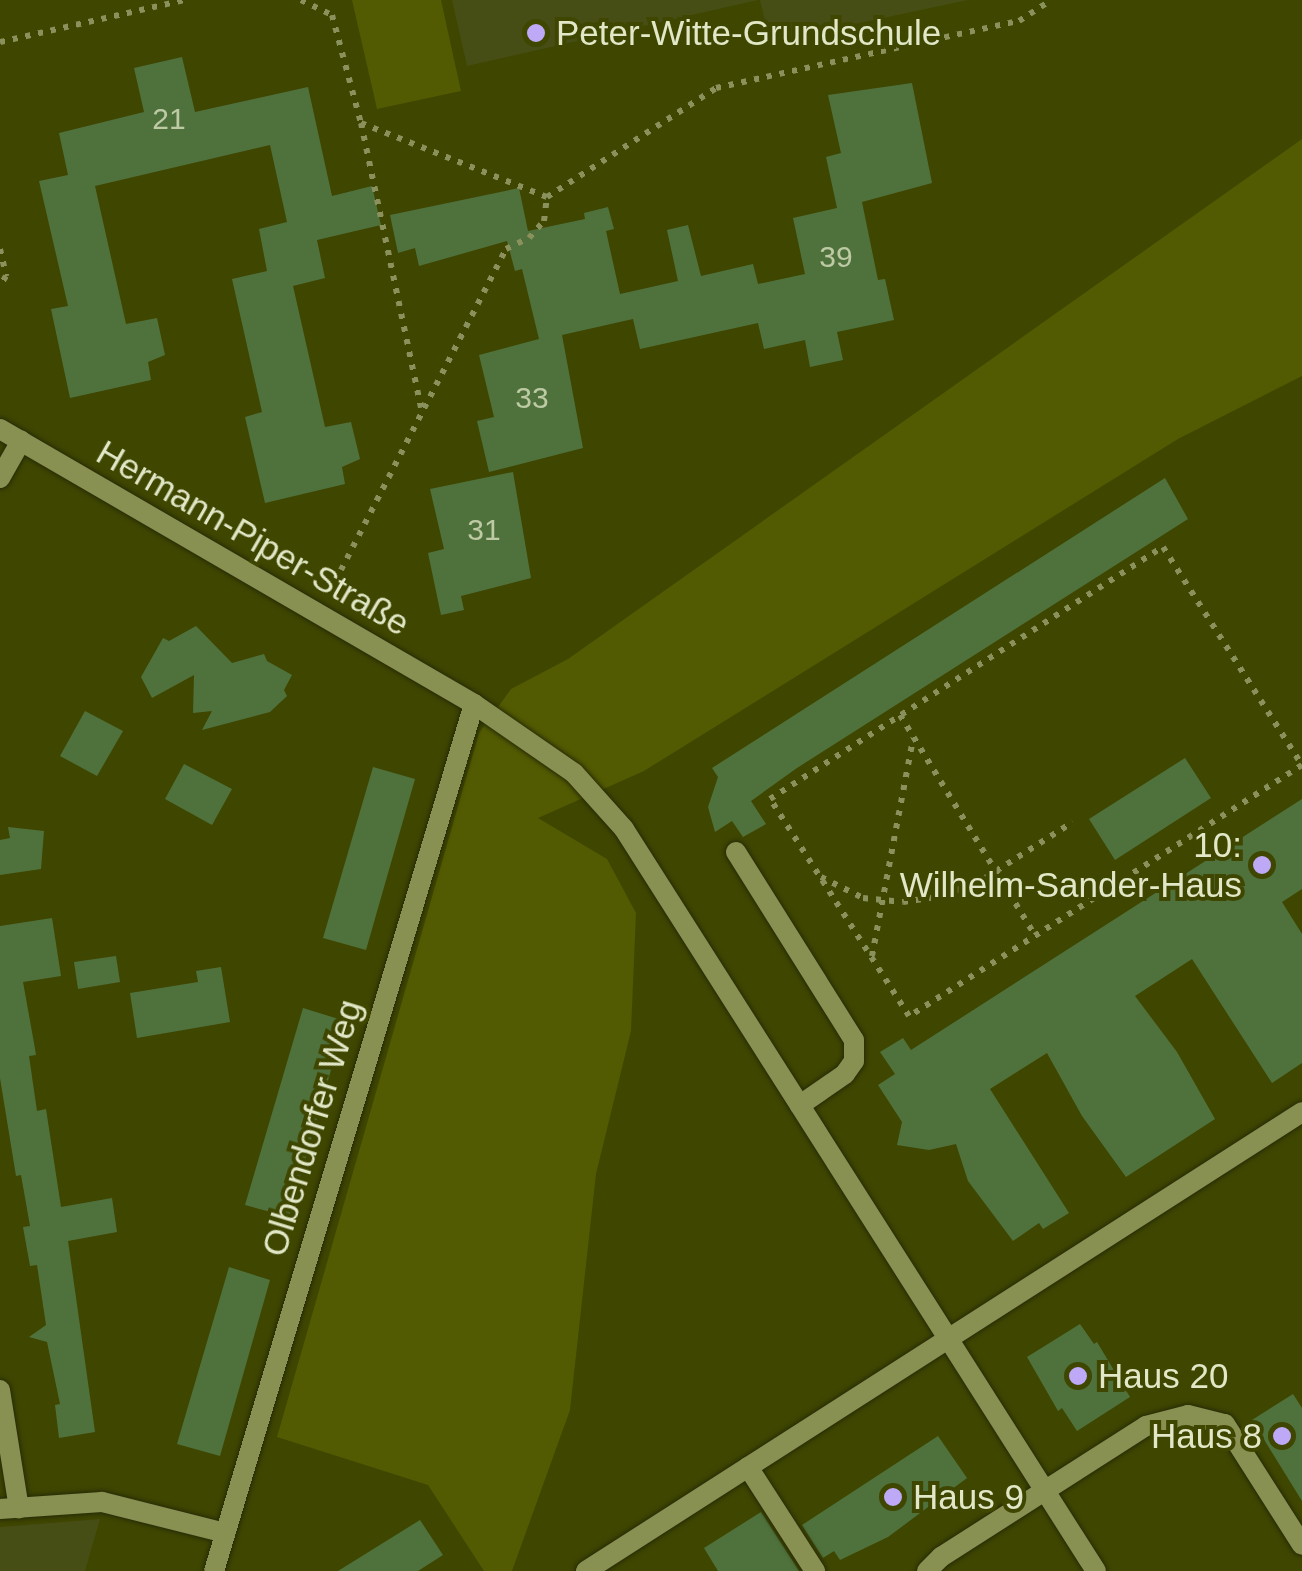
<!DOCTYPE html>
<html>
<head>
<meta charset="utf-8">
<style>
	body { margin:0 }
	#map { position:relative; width:1302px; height:1571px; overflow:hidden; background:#3f4600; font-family:Arial,sans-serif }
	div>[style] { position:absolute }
	.built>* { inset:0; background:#474e15 }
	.green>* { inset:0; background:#525a02 }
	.building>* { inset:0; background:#4f723d }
	.path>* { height:6px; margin-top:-3px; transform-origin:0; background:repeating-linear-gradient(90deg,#8a915c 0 5px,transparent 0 13px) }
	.roads { filter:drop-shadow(0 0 2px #272b08) drop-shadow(0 0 2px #272b08) }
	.service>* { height:20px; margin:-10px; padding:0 10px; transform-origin:10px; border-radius:10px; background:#889151 }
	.minor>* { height:20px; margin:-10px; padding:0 10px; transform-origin:10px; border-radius:10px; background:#889151 }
	.dots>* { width:28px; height:28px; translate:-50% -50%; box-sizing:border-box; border:5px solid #3f4600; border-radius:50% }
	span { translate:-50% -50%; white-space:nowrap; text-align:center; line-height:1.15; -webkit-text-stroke:8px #3f4600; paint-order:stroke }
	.number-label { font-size:30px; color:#bdcaa4 }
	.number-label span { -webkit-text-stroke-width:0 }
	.poi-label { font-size:35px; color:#e2e8c7 }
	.left { translate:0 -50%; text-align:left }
	.right { translate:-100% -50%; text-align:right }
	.street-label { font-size:35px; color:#e2e8c7 }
</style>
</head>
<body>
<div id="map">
	<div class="built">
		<i style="clip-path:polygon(452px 0,758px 0,467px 66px)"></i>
		<i style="clip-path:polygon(760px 0,968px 0,770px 42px)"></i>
		<i style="clip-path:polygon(100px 1519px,85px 1571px,0 1571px,0 1527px)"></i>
	</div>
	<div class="green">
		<i style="clip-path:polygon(352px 0,441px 0,461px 91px,377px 109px)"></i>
		<i style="clip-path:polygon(1302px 139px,1302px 376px,1178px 439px,644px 771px,538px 818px,607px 859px,636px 913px,631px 1031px,596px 1174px,570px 1410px,512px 1571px,484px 1571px,428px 1485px,277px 1437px,479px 733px,511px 689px,568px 659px)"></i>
	</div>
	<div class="building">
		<i style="clip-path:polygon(182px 57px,195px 112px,308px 87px,332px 196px,372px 186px,381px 225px,317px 240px,325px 278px,293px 286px,325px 427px,351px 422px,360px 459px,342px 467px,345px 484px,265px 503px,245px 417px,262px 412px,232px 279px,267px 271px,259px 229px,287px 222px,270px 145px,95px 186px,126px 324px,157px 318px,165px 355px,148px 362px,151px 380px,70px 398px,51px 309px,68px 306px,39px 181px,68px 175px,59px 133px,144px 112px,134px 68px)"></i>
		<i style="clip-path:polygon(912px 83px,932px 183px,862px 202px,878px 280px,885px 279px,894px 320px,837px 332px,843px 360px,810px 367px,805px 340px,764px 349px,758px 323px,640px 349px,633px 319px,562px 335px,583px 448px,489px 472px,477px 421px,494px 417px,479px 355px,539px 339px,522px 269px,515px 271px,507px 241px,419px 266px,415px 248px,398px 253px,390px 215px,519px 188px,528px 231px,585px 219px,584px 213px,608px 207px,614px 229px,606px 231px,620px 294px,678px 281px,667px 230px,688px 225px,701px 276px,753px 264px,758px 284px,805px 274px,793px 218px,837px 208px,826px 157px,841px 153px,828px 95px)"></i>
		<i style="clip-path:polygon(513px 472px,531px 578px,461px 596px,464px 610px,441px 615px,428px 553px,444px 549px,430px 489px)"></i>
		<i style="clip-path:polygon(1165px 478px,1188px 519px,797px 768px,751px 801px,766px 824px,743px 837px,732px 821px,715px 832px,708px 807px,718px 777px,712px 768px)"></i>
		<i style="clip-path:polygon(196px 626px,232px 663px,264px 654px,267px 661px,292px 675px,284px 690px,287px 696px,270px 712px,202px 730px,212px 711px,193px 713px,194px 675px,152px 698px,141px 677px,163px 638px,169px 641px)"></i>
		<i style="clip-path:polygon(85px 711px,123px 731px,97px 776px,60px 756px)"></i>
		<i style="clip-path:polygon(1185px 758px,1211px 798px,1115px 860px,1089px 819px)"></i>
		<i style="clip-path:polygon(184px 764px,232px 789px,212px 825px,165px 799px)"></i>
		<i style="clip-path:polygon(373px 767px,415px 779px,366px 950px,323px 938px)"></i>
		<i style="clip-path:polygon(1302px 799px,1302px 889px,1282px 902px,1302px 934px,1302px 1063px,1272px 1083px,1192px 959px,1135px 996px,1177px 1052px,1215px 1119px,1126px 1177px,1082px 1116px,1047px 1053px,990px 1089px,1069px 1213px,1043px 1229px,1039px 1223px,1013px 1241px,968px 1181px,956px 1144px,929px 1150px,897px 1145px,902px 1122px,878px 1085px,895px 1074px,880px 1052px,903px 1038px,911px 1050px)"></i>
		<i style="clip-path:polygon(8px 827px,44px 831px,41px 869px,0 875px,0 840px,10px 838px)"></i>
		<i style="clip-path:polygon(52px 918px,61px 976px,23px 982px,34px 1043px,36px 1055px,29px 1056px,37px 1111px,46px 1109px,61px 1207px,112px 1198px,117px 1232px,68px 1241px,95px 1432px,59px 1438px,55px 1405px,60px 1404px,47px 1342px,29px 1337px,46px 1325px,37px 1265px,30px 1266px,23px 1227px,30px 1226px,21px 1175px,16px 1176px,0 1078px,0 926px)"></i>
		<i style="clip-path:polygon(116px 956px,120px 982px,78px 989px,74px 962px)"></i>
		<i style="clip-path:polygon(221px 967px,230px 1022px,137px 1038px,130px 993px,198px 982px,196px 971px)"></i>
		<i style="clip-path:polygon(303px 1008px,345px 1021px,289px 1217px,245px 1205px)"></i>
		<i style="clip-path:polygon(229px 1267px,270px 1280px,220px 1456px,177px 1444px)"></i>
		<i style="clip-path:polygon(1080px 1324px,1094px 1344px,1097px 1342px,1130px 1397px,1077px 1431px,1062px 1408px,1058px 1411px,1027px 1357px)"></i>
		<i style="clip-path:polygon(1293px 1394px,1302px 1408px,1302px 1501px,1252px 1420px)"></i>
		<i style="clip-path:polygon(938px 1436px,967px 1478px,888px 1537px,840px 1560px,834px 1551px,823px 1558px,802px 1525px)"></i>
		<i style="clip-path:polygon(761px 1512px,799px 1571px,718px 1571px,704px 1548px)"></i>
		<i style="clip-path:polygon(420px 1520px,443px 1555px,418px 1571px,338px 1571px)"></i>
	</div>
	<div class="path">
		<i style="left:301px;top:0;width:34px;rotate:26deg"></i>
		<i style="left:332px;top:15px;width:112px;rotate:75deg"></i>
		<i style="left:361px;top:123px;width:291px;rotate:78.1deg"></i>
		<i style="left:0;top:42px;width:190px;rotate:-12.8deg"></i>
		<i style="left:361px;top:123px;width:200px;rotate:21.7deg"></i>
		<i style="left:0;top:249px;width:28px;rotate:77deg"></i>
		<i style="left:6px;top:276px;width:12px;rotate:121deg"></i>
		<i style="left:1163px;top:547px;width:259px;rotate:57.5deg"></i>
		<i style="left:1302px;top:765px;width:466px;rotate:147.4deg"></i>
		<i style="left:909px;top:1016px;width:258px;rotate:-122.6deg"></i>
		<i style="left:770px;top:799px;width:467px;rotate:-32.7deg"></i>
		<i style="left:341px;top:570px;width:361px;rotate:-62.8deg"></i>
		<i style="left:506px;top:249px;width:25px;rotate:-26deg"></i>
		<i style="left:529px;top:238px;width:23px;rotate:-49deg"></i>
		<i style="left:544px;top:221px;width:24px;rotate:-83deg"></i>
		<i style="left:547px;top:197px;width:201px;rotate:-32.8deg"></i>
		<i style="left:716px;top:88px;width:310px;rotate:-12.5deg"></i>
		<i style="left:1019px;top:21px;width:38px;rotate:-33deg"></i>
		<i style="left:900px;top:715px;width:258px;rotate:58.5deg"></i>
		<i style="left:821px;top:877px;width:47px;rotate:26.6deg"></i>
		<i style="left:863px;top:898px;width:40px;rotate:5.7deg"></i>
		<i style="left:903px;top:902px;width:40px;rotate:-8.5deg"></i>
		<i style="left:943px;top:896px;width:46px;rotate:-23.2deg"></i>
		<i style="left:985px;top:878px;width:104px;rotate:-32.5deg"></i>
		<i style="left:872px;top:956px;width:222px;rotate:-79.3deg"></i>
	</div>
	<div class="roads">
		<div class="service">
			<i style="left:474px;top:704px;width:121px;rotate:34.6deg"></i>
			<i style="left:574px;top:773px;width:75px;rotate:48.2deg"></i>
			<i style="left:624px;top:829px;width:879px;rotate:57.54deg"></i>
			<i style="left:736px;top:852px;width:222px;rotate:57.9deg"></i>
			<i style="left:854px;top:1040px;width:21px;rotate:90deg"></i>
			<i style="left:854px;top:1061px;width:16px;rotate:125deg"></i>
			<i style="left:845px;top:1074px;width:55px;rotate:145.4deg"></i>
			<i style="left:748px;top:1467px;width:124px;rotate:57.2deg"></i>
			<i style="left:586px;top:1571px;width:850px;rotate:-32.66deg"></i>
			<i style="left:927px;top:1571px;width:20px;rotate:-45deg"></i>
			<i style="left:941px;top:1557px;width:243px;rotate:-32.6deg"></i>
			<i style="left:1146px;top:1426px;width:43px;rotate:-14.7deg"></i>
			<i style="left:1188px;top:1415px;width:38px;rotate:14deg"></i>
			<i style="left:1225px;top:1424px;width:143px;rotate:57.5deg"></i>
		</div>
		<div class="minor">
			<i style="left:0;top:429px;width:548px;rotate:30.12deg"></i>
			<i style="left:474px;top:704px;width:905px;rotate:106.69deg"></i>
			<i style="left:0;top:478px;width:43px;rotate:-60.4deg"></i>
			<i style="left:0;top:1390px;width:120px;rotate:80.9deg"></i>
			<i style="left:0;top:1509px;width:102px;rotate:-3.9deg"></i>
			<i style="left:102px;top:1502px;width:127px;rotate:14.1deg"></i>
		</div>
	</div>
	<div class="dots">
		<i style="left:536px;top:33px;background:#bda9f5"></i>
		<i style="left:1262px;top:865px;background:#bda9f5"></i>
		<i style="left:1078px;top:1376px;background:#bda9f5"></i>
		<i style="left:1282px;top:1436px;background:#bda9f5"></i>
		<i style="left:893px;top:1497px;background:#bda9f5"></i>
	</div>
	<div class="number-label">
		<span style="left:169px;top:119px">21</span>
		<span style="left:836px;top:257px">39</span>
		<span style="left:532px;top:398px">33</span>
		<span style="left:484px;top:530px">31</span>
	</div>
	<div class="poi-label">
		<span class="left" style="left:556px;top:33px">Peter-Witte-Grundschule</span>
		<span class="right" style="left:1242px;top:865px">10:<br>Wilhelm-Sander-Haus</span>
		<span class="left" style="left:1098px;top:1376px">Haus 20</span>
		<span class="right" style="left:1262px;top:1436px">Haus 8</span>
		<span class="left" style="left:913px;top:1497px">Haus 9</span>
	</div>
	<div class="street-label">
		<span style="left:253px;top:538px;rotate:30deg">Hermann-Piper-Straße</span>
		<span style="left:312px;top:1128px;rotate:-73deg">Olbendorfer Weg</span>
	</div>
</div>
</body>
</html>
